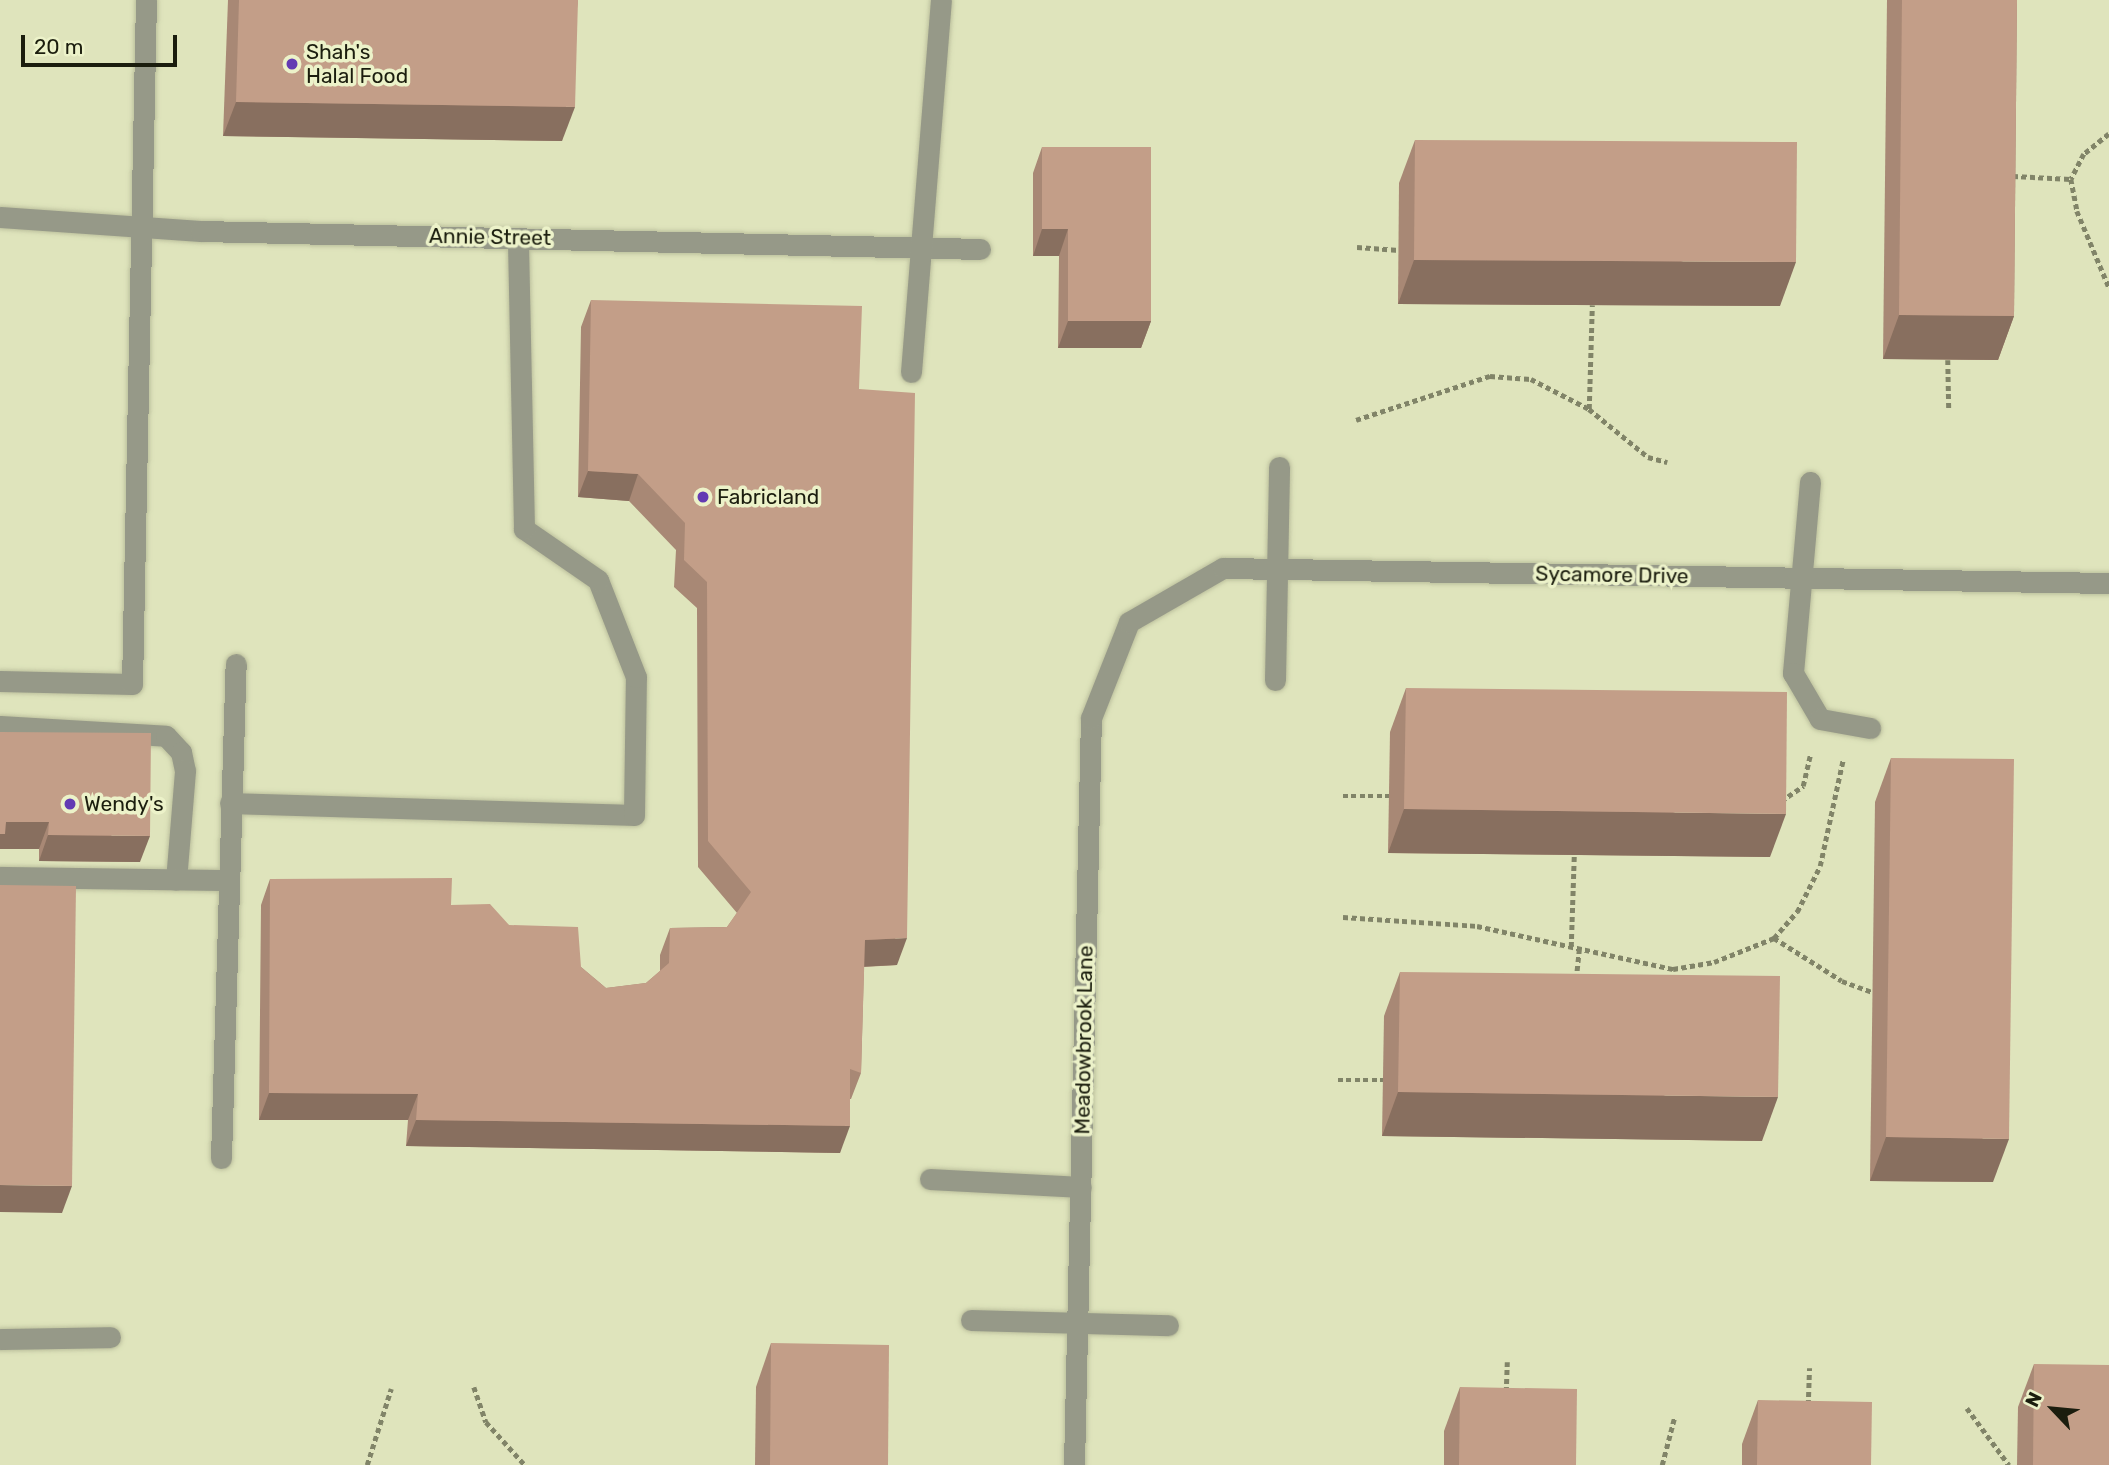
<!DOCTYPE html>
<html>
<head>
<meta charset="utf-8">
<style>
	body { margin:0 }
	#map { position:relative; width:2109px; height:1465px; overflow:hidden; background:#dfe4bc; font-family:Rubik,sans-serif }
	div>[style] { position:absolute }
	.path>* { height:4.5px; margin-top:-2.25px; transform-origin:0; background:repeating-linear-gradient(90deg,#818468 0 5px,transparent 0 8.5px) }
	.roads { filter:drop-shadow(0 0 2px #bcc09d) drop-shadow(0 0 2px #bcc09d) }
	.minor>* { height:21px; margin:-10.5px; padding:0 10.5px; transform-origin:10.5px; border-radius:10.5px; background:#969988 }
	.wall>* { inset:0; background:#a88875 }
	.shaded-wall>* { inset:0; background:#886f5f }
	.building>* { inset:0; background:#c39e88 }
	.dots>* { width:19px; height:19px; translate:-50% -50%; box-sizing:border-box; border:4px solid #ecf2c9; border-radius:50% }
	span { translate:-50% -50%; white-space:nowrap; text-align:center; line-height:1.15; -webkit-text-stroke:7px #ecf2c9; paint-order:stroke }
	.poi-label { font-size:21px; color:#1b1d0e }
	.left { translate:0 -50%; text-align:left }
	.street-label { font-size:21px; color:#1b1d0e }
	.north { position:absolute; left:2018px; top:1374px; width:70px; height:70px; -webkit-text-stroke:5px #ecf2c9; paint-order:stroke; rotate:296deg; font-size:19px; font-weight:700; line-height:28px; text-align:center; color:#1b1d0e }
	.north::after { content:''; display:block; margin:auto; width:24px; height:32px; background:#1b1d0e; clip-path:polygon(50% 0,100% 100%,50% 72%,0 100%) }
	.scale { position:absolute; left:21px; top:35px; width:156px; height:32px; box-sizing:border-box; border:4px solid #1b1d0e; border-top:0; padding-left:9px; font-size:21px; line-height:24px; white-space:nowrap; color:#1b1d0e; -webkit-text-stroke:5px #ecf2c9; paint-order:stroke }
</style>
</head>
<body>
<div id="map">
	<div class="path">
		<i style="left:2109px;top:134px;width:32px;rotate:141deg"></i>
		<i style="left:2084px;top:154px;width:28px;rotate:117deg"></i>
		<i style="left:2071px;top:179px;width:33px;rotate:79deg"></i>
		<i style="left:2077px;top:211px;width:82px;rotate:67.2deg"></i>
		<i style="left:2013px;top:176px;width:58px;rotate:3deg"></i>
		<i style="left:1357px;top:247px;width:42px;rotate:4.1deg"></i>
		<i style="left:1948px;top:360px;width:50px;rotate:88.9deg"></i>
		<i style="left:1589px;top:409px;width:104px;rotate:-88.3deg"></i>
		<i style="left:1356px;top:420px;width:141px;rotate:-18.2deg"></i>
		<i style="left:1490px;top:376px;width:41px;rotate:4.2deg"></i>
		<i style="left:1531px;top:379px;width:65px;rotate:27.3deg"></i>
		<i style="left:1589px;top:409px;width:76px;rotate:39.1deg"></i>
		<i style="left:1648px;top:457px;width:20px;rotate:15deg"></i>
		<i style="left:1343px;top:796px;width:46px"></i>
		<i style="left:1781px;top:801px;width:27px;rotate:-34deg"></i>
		<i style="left:1803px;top:786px;width:31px;rotate:-77deg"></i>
		<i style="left:1343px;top:917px;width:134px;rotate:3.8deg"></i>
		<i style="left:1477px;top:926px;width:201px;rotate:12.4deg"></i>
		<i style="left:1673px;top:969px;width:42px;rotate:-9.7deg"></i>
		<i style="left:1714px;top:962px;width:65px;rotate:-21.8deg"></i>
		<i style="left:1774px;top:938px;width:35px;rotate:-49deg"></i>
		<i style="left:1797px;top:912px;width:51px;rotate:-63.4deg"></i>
		<i style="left:1820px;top:866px;width:108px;rotate:-77.8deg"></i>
		<i style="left:1774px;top:938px;width:80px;rotate:32.3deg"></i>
		<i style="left:1842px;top:981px;width:33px;rotate:20deg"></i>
		<i style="left:1571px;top:947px;width:92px;rotate:-88.1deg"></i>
		<i style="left:1576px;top:979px;width:31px;rotate:-84deg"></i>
		<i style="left:1338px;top:1080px;width:45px"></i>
		<i style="left:474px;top:1387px;width:37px;rotate:71deg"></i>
		<i style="left:486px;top:1422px;width:58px;rotate:47.8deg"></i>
		<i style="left:1506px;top:1392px;width:30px;rotate:-88deg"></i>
		<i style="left:1808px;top:1405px;width:37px;rotate:-88deg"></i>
		<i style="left:1967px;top:1408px;width:71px;rotate:53.6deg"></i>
		<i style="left:367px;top:1465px;width:80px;rotate:-72.5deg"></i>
		<i style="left:1662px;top:1465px;width:48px;rotate:-75.4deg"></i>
	</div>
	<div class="roads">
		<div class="minor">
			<i style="left:0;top:217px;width:201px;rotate:4deg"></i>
			<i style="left:201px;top:231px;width:779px;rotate:1.32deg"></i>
			<i style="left:911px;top:372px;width:373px;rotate:-85.4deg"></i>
			<i style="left:1810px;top:482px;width:192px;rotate:95.1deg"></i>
			<i style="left:1793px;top:673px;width:53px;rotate:59.6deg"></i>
			<i style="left:1820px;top:719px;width:51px;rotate:10.2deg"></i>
			<i style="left:1275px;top:680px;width:213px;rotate:-88.9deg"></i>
			<i style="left:0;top:681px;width:132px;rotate:1.3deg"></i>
			<i style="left:132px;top:684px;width:684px;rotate:-88.83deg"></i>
			<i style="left:0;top:726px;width:166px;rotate:3.4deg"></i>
			<i style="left:166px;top:736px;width:22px;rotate:47deg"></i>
			<i style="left:181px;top:752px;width:19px;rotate:78deg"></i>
			<i style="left:185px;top:771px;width:109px;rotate:94.7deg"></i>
			<i style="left:230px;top:803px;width:404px;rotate:1.7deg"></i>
			<i style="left:634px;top:815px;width:138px;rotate:-89.2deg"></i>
			<i style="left:636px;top:677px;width:104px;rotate:-111.4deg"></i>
			<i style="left:598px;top:580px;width:90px;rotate:-145.4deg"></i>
			<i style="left:524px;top:529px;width:291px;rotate:-91.2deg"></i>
			<i style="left:0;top:877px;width:228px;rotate:0.8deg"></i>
			<i style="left:221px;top:1158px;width:494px;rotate:-88.3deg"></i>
			<i style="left:930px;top:1179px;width:151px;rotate:3deg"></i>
			<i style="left:971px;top:1320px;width:197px;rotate:1.5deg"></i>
			<i style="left:0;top:1339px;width:110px;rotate:-1deg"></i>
			<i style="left:1074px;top:1465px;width:747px;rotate:-88.7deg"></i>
			<i style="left:1091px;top:718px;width:103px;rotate:-68.4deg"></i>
			<i style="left:1129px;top:622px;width:108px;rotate:-29.9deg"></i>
			<i style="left:1223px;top:568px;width:886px;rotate:0.97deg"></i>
		</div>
	</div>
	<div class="wall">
		<i style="clip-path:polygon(228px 0,578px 0,562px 141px,223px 136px)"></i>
		<i style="clip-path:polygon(1887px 0,2017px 0,2014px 316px,1998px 360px,1883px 359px)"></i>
		<i style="clip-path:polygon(1415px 140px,1780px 306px,1398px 304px,1399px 183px)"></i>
		<i style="clip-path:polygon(1042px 147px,1151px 321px,1141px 348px,1058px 348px,1059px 256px,1033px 256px,1033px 173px)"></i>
		<i style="clip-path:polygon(591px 300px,859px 389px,897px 965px,864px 967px,861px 1073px,851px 1099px,850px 1099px,840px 1153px,406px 1146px,408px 1120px,259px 1120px,261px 905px,270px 879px,451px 905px,509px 925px,581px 967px,606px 988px,646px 983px,660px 971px,660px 955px,670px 928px,727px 927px,737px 913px,698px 867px,697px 608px,674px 587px,676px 550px,629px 501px,578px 497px,581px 327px)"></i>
		<i style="clip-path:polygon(1406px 688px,1770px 857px,1388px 853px,1390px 732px)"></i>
		<i style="clip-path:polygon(0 732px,140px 862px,39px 861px,39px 849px,0 849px)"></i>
		<i style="clip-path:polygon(1891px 758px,1993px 1182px,1870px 1181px,1875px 802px)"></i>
		<i style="clip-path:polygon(1400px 972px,1762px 1141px,1382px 1136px,1384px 1016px)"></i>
		<i style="clip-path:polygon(771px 1343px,888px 1465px,755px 1465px,756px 1387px)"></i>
		<i style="clip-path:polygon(2034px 1364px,2109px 1465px,2017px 1465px,2018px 1407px)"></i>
		<i style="clip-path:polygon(1460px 1387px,1576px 1465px,1444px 1465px,1444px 1431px)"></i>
		<i style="clip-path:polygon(1758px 1400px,1871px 1465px,1742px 1465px,1742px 1444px)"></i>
	</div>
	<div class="shaded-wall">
		<i style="clip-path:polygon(236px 102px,575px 107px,562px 141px,223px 136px)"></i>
		<i style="clip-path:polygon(1042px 229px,1068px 229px,1059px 256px,1033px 256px)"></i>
		<i style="clip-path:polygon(1414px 260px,1796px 262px,1780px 306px,1398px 304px)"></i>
		<i style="clip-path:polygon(1899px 315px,2014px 316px,1998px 360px,1883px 359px)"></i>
		<i style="clip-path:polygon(1068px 321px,1151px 321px,1141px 348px,1058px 348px)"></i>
		<i style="clip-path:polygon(588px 471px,638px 474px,629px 501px,578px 497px)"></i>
		<i style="clip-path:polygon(1404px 809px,1786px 814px,1770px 857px,1388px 853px)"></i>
		<i style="clip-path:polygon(6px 822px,49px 822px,39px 849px,0 849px,0 834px)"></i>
		<i style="clip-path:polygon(48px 835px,150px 836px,140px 862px,39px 861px)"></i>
		<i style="clip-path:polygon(907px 938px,897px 965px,855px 967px,865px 940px)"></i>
		<i style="clip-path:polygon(1398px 1092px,1778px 1097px,1762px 1141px,1382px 1136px)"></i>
		<i style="clip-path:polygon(269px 1093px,418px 1094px,408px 1120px,259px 1120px)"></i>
		<i style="clip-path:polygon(416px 1120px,850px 1126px,840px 1153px,406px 1146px)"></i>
		<i style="clip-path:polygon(1886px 1137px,2009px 1139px,1993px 1182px,1870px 1181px)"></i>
		<i style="clip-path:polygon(0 1185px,72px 1186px,62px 1213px,0 1212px)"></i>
	</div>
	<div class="building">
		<i style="clip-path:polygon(239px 0,578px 0,575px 107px,236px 102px)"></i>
		<i style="clip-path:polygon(1902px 0,2017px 0,2014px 316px,1899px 315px)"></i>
		<i style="clip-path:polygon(1415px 140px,1797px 142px,1796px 262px,1414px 260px)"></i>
		<i style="clip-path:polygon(1042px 147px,1151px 147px,1151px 321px,1068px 321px,1068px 229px,1042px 229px)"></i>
		<i style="clip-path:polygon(591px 300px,862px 306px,859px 389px,915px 393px,907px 938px,865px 940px,861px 1073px,850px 1069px,850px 1126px,416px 1120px,418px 1094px,269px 1093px,270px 879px,452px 878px,451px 905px,490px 904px,509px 925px,578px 927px,581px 967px,606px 988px,646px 983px,669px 963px,670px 928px,727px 927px,751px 892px,708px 841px,707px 582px,684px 560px,685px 523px,638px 474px,588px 471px)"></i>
		<i style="clip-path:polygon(1406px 688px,1787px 692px,1786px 814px,1404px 809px)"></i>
		<i style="clip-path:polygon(0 732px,151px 733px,150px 836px,48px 835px,49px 822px,6px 822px,5px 834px,0 834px)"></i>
		<i style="clip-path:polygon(1891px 758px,2014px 759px,2009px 1139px,1886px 1137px)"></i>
		<i style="clip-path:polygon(0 885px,76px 886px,72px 1186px,0 1185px)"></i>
		<i style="clip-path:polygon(1400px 972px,1780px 976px,1778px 1097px,1398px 1092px)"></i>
		<i style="clip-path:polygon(771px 1343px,889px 1345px,888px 1465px,770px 1465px)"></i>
		<i style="clip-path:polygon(2034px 1364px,2109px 1365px,2109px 1465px,2033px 1465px)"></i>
		<i style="clip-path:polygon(1460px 1387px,1577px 1389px,1576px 1465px,1459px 1465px)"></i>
		<i style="clip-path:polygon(1758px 1400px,1872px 1402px,1871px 1465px,1757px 1465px)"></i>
	</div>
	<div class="dots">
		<i style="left:292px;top:64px;background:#633bb3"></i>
		<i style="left:703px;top:497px;background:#633bb3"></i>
		<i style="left:70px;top:804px;background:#633bb3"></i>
	</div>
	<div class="poi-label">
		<span class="left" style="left:306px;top:64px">Shah's<br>Halal Food</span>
		<span class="left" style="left:717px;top:497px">Fabricland</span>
		<span class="left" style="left:84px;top:804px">Wendy's</span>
	</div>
	<div class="street-label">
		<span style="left:490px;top:237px;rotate:1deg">Annie Street</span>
		<span style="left:1612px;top:575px;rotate:1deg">Sycamore Drive</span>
		<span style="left:1084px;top:1040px;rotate:-89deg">Meadowbrook Lane</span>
	</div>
	<div class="north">N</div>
	<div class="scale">20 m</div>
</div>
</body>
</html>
